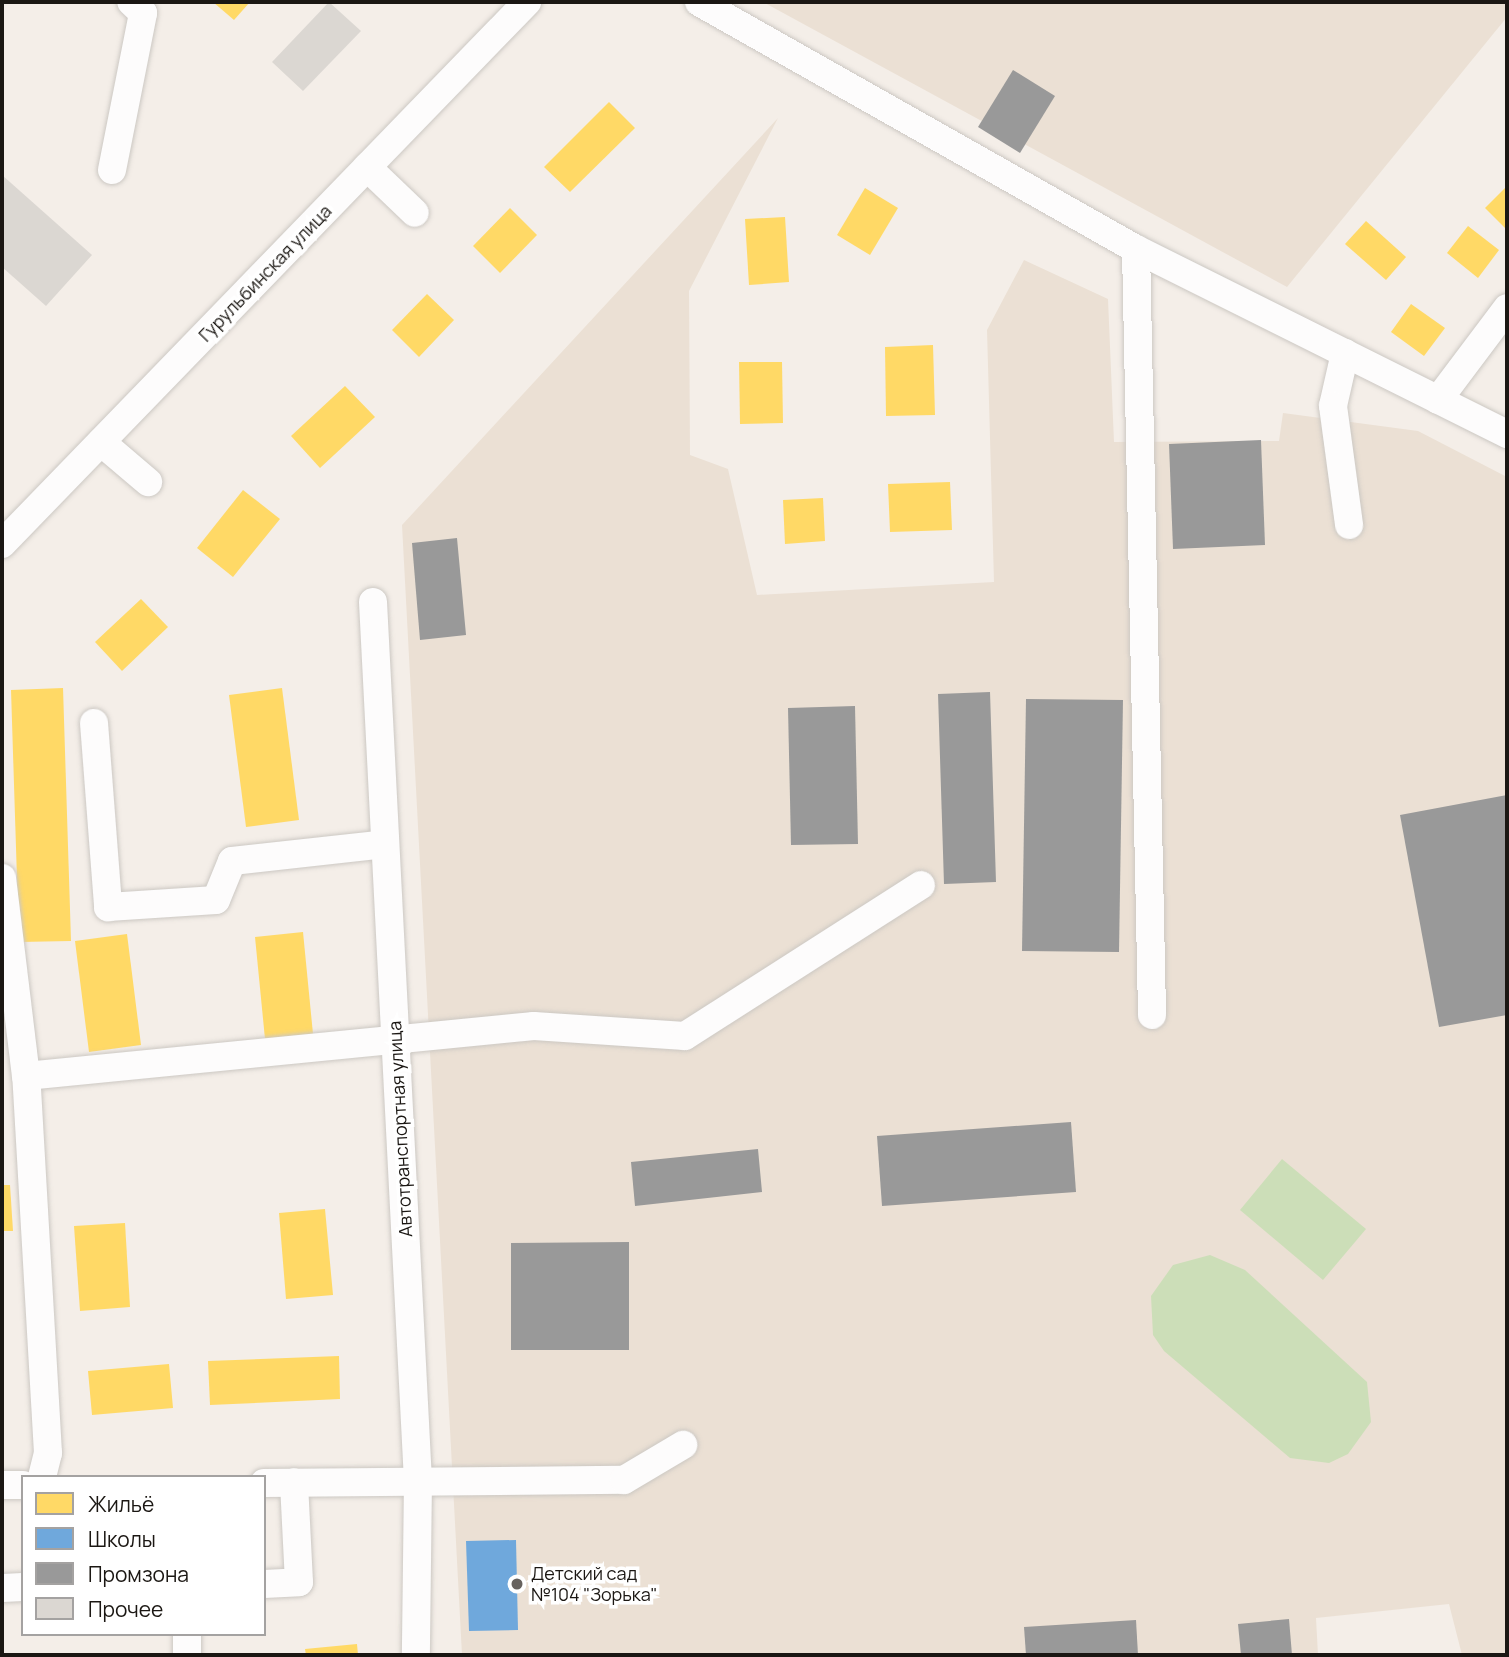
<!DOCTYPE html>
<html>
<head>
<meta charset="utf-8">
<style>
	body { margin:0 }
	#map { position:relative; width:1509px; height:1657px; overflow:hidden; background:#f4eee8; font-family:Manrope,sans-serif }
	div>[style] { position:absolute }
	.built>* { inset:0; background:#ebe0d4 }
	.green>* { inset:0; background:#ccdeb8 }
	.homes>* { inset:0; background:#ffd966 }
	.schools>* { inset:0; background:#6fa8dc }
	.industry>* { inset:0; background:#999 }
	.building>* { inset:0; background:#dbd7d2 }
	.roads { filter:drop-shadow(0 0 2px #ccc8c3) drop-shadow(0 0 2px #ccc8c3) }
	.minor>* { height:28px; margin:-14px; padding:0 14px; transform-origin:14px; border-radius:14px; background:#fdfcfc }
	.dots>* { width:19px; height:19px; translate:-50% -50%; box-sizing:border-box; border:4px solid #fff; border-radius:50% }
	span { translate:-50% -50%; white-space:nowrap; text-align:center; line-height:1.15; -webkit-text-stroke:7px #fff; paint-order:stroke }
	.street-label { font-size:18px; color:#1b1713 }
	.poi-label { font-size:18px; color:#1b1713 }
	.left { translate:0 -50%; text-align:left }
	.frame { position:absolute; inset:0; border:4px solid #1b1713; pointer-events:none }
	.legend { position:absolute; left:21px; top:1475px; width:245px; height:161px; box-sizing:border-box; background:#fff; border:2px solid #a4a2a1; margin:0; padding:9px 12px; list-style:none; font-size:21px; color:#1b1713 }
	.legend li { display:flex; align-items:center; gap:14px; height:35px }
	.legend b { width:35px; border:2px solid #a4a2a1 }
</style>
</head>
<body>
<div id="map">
	<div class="built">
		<i style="clip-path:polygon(763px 2px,1507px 2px,1507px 17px,1287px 287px)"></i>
		<i style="clip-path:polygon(778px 118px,689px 291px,690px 455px,728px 469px,757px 595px,994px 582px,987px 330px,1024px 260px,1108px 299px,1114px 442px,1279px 441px,1283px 413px,1418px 431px,1507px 477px,1507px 1655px,1462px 1655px,1449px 1604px,1316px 1618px,1318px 1655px,462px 1655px,402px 525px)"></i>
	</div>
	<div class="green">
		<i style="clip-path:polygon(1282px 1159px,1366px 1229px,1323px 1280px,1240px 1210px)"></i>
		<i style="clip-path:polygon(1210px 1255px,1245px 1270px,1367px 1382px,1371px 1422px,1348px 1454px,1329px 1463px,1290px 1458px,1164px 1351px,1153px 1335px,1151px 1296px,1173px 1265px)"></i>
	</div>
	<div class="homes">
		<i style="clip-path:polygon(213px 2px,250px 2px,234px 20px)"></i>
		<i style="clip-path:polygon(609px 102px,635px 128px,570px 192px,544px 167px)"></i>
		<i style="clip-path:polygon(1507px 186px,1507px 230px,1485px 208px)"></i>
		<i style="clip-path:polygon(865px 188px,898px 208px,870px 255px,837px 235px)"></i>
		<i style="clip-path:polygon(510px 208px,537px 235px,500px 273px,473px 246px)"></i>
		<i style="clip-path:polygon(785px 217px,789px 282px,749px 285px,745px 219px)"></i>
		<i style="clip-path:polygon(1366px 221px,1406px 257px,1386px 280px,1345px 244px)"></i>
		<i style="clip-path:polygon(1468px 226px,1499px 250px,1478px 278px,1447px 253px)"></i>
		<i style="clip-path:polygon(427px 294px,454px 320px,419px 357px,392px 330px)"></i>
		<i style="clip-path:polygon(1411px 304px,1445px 328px,1424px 356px,1391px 332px)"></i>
		<i style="clip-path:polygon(933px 345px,935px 415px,886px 416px,885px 347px)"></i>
		<i style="clip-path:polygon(739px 362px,782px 362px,783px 423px,740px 424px)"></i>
		<i style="clip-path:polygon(345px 386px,375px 417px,320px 468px,291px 436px)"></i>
		<i style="clip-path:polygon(950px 482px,952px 530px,890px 532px,888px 484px)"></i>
		<i style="clip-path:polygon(243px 490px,280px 519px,233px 577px,197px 548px)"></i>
		<i style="clip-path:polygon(823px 498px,825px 541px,785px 544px,783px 500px)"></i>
		<i style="clip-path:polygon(141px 599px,168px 627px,122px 671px,95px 642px)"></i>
		<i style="clip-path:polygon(63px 688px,71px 941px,19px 942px,11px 690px)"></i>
		<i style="clip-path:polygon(282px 688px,299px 820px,246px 827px,229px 695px)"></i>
		<i style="clip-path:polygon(303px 932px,313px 1034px,265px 1039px,255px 937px)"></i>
		<i style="clip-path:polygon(127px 934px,141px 1045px,89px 1052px,75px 941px)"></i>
		<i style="clip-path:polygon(2px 1185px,10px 1185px,13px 1231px,2px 1231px)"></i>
		<i style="clip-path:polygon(325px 1209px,333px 1295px,286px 1299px,279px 1213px)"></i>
		<i style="clip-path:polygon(125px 1223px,130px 1307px,80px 1311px,74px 1226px)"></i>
		<i style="clip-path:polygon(339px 1356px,340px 1399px,210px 1405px,208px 1361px)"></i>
		<i style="clip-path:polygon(169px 1364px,173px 1408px,92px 1415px,88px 1371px)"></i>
		<i style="clip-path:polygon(357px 1644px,358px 1655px,306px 1655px,305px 1649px)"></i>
	</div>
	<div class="schools">
		<i style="clip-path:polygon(516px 1540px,518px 1630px,469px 1631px,466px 1541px)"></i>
	</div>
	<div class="industry">
		<i style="clip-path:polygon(1013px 70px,1055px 96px,1020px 153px,978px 127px)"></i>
		<i style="clip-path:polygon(1261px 440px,1265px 545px,1173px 549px,1169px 444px)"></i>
		<i style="clip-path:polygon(457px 538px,466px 635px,420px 640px,412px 543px)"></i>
		<i style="clip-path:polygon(990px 692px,996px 882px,944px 884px,938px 694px)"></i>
		<i style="clip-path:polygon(1026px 699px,1123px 700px,1119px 952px,1022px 951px)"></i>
		<i style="clip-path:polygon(855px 706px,858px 844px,791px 845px,788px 708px)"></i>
		<i style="clip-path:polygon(1507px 795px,1507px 1015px,1439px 1027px,1400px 815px)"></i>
		<i style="clip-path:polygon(1071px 1122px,1076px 1192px,882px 1206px,877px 1136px)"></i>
		<i style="clip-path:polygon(758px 1149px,762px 1192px,635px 1206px,631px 1162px)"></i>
		<i style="clip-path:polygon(629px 1242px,629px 1350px,511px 1350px,511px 1243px)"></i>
		<i style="clip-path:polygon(1289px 1619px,1292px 1655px,1241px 1655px,1238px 1624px)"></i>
		<i style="clip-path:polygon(1136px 1620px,1138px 1655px,1026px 1655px,1024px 1627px)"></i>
	</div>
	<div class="building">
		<i style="clip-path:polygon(329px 2px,361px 31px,303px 91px,272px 62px)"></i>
		<i style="clip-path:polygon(2px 175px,92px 255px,46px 306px,2px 267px)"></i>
	</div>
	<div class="roads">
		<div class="minor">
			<i style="left:699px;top:2px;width:502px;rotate:29.48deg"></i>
			<i style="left:1136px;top:249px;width:415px;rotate:26.5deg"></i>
			<i style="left:367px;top:167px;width:66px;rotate:43.8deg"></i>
			<i style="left:112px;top:170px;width:160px;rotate:-78.8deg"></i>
			<i style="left:143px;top:13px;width:16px;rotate:-137deg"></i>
			<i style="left:1136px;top:249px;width:766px;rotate:88.8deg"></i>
			<i style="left:1345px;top:353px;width:54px;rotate:102.8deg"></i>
			<i style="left:1333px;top:406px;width:120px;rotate:82.3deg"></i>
			<i style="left:1438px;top:400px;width:115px;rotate:-53.1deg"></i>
			<i style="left:101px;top:442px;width:62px;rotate:40.4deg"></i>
			<i style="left:2px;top:544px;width:755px;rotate:-45.91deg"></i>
			<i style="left:373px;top:602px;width:879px;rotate:87.07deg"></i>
			<i style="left:418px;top:1480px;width:175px;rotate:90.7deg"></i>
			<i style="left:94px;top:723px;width:185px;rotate:85.6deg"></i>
			<i style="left:108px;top:907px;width:108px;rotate:-3.7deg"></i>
			<i style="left:216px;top:900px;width:42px;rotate:-67.7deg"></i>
			<i style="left:232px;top:861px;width:154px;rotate:-6.3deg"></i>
			<i style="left:2px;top:878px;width:199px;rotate:83.1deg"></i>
			<i style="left:42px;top:1477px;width:25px;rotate:-76deg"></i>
			<i style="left:48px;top:1453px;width:378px;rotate:-93.3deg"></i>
			<i style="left:26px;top:1076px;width:510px;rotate:-5.62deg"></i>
			<i style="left:534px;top:1026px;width:151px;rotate:3.8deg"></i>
			<i style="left:685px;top:1036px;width:280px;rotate:-32.6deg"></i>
			<i style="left:264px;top:1483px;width:360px;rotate:-0.5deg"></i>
			<i style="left:624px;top:1480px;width:69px;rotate:-30.7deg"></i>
			<i style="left:2px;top:1485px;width:21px"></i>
			<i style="left:264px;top:1584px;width:35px;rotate:-3deg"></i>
			<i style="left:299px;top:1582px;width:100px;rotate:-92.9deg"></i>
			<i style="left:2px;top:1588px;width:21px;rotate:-3deg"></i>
			<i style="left:187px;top:1634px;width:21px;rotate:90deg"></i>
		</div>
	</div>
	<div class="dots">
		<i style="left:517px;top:1584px;background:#67625e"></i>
	</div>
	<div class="street-label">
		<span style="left:265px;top:273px;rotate:-46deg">Гурульбинская улица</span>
		<span style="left:400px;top:1129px;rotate:-93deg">Автотранспортная улица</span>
	</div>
	<div class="poi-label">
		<span class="left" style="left:531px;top:1584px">Детский сад<br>№104 "Зорька"</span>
	</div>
	<div class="frame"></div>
	<ul class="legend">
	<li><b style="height:19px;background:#ffd966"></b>Жильё</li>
	<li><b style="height:19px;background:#6fa8dc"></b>Школы</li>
	<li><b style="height:19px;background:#999"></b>Промзона</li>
	<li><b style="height:19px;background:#dbd7d2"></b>Прочее</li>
	</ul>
</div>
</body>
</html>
